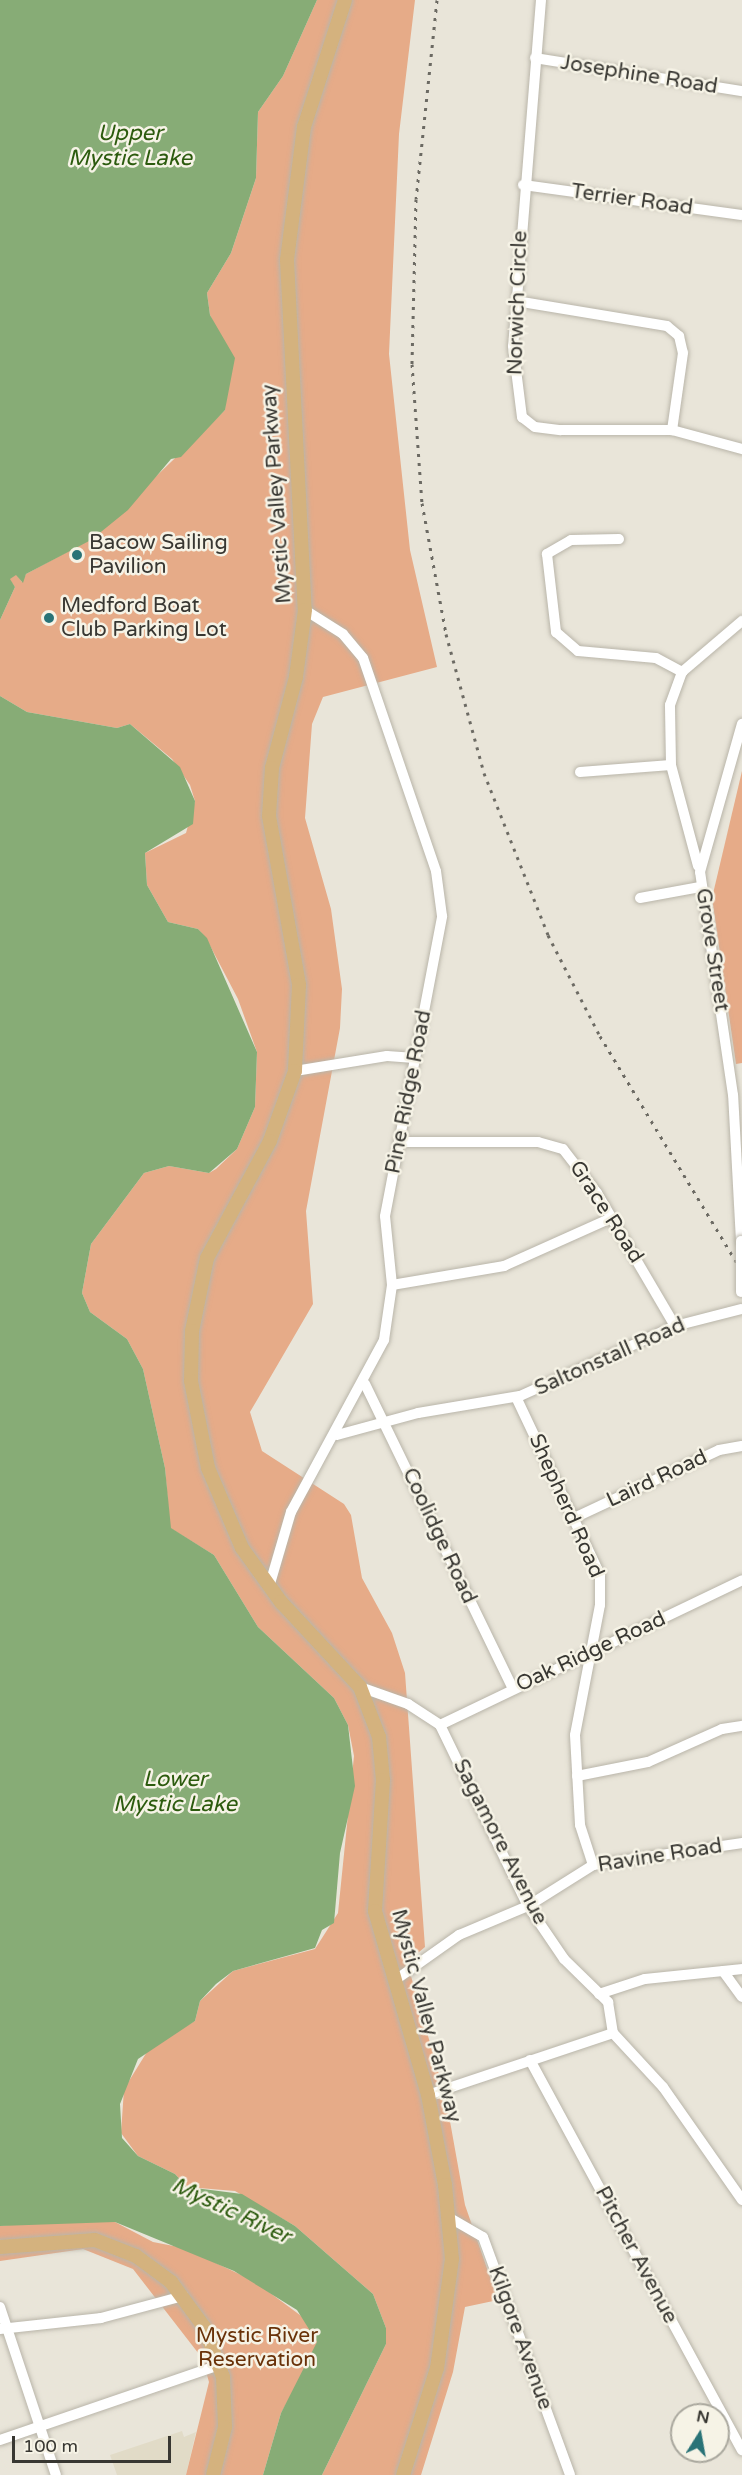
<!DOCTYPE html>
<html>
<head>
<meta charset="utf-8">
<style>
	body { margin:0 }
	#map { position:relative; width:742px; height:2475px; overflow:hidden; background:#e9e5d9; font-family:"Varela Round",sans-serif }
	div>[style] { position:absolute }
	.built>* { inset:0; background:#e1dbc7 }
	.green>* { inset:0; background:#e6ab88 }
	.water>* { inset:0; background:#87ac76 }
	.roads { filter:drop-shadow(0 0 2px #b9b5a9) drop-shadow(0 0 2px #b9b5a9) }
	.minor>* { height:10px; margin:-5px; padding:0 5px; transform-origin:5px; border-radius:5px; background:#fff }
	.major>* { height:14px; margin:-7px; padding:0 7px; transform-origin:7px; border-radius:7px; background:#d4b27e }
	.rail>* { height:3px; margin-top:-1.5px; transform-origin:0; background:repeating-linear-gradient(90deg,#6c6a63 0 3px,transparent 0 9px) }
	.bridges { filter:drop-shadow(0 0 2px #b9b5a9) drop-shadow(0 0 2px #b9b5a9) }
	.minor-bridge>* { height:10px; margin:-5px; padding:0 5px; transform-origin:5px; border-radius:5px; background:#fff }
	.dots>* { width:16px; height:16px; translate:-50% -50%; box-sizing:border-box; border:3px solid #f6f3e6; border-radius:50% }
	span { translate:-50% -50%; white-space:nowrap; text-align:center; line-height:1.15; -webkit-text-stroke:5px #f6f3e6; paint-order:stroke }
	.street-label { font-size:21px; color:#383732 }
	.poi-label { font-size:21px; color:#383732 }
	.left { translate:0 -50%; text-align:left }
	.park-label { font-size:21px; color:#693209 }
	.water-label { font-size:22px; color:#2c5b0e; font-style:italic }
	.north { position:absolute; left:670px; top:2403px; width:60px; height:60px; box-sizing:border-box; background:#f6f3e6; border:2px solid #aaa89e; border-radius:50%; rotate:11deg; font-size:16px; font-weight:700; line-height:24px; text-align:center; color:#383732 }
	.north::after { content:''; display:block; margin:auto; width:21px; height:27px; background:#297377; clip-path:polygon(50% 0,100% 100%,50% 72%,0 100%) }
	.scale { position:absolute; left:12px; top:2436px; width:159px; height:27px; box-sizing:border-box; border:3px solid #383732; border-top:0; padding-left:8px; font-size:18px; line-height:21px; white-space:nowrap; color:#383732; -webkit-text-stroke:4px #f6f3e6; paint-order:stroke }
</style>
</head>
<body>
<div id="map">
	<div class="built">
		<i style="clip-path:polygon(182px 2431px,184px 2437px,196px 2432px,186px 2475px,117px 2475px,110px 2455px)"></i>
	</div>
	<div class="green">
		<i style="clip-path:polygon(317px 0,415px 0,399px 134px,389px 354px,410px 550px,437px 667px,323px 697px,312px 724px,305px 818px,331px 909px,342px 989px,340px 1028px,306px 1211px,313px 1304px,250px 1412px,262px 1451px,344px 1504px,351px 1515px,362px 1578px,392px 1633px,405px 1673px,425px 1947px,407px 1962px,446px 2099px,465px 2205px,498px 2300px,465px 2307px,453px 2372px,421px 2475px,322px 2475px,386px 2344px,386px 2328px,373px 2294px,295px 2226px,235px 2191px,187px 2187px,175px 2174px,138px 2156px,121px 2133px,124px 2089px,150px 2047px,195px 2021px,200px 2001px,233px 1971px,315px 1949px,338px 1913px,354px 1756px,348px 1725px,334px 1698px,258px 1627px,214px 1555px,170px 1528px,165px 1468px,143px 1369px,127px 1339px,90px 1312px,82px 1293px,91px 1244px,144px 1173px,169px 1166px,209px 1173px,216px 1169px,237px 1149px,255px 1107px,257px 1052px,238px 999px,206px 938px,198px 929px,168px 922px,147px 885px,145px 853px,186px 833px,195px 801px,190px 785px,172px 759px,130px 724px,117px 728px,27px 712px,0 696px,0 620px,15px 587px,9px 579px,16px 574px,22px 582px,26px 574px,91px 539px,225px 410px,228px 354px,210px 315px,207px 293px,231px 253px,256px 178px,258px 112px,283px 76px)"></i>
		<i style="clip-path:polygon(742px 771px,742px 1063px,736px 1064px,712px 898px)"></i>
		<i style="clip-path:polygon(53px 2220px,115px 2222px,153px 2242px,184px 2248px,254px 2281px,308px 2321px,317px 2342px,313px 2356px,281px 2413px,263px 2475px,186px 2475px,209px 2382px,202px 2358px,133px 2269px,83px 2249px,0 2261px,0 2226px)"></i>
	</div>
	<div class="water">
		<i style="clip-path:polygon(0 0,317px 0,283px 76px,258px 112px,256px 178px,231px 253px,207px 293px,210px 315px,235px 358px,225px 410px,181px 457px,171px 459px,128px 510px,91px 540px,26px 574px,23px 583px,16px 575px,10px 579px,15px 587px,0 620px)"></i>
		<i style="clip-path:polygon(0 696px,27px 712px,117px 728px,130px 724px,180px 767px,195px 801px,193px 824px,145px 853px,147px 885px,168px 922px,198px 929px,207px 938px,257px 1052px,255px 1107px,237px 1149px,209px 1173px,169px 1166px,144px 1173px,91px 1244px,82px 1293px,90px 1312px,127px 1339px,143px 1369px,165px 1468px,171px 1528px,214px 1555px,258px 1627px,334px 1698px,348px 1725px,355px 1786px,340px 1853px,334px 1923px,322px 1930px,315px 1948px,233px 1971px,216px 1984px,200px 2001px,195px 2021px,138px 2059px,120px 2104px,122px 2138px,138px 2156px,175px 2174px,187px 2187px,242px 2194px,295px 2226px,373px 2294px,386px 2328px,386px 2344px,322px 2475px,263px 2475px,281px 2413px,317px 2342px,297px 2310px,234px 2271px,115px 2222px,0 2226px)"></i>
	</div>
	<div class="roads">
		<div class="minor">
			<i style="left:541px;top:0;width:347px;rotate:94.6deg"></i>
			<i style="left:513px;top:346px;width:72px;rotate:82.8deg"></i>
			<i style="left:522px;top:417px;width:16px;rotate:38deg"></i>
			<i style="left:535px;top:427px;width:26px;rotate:7deg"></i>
			<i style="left:561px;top:430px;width:111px"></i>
			<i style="left:672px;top:430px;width:73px;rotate:15.2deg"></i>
			<i style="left:535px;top:58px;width:210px;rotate:9.1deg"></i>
			<i style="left:523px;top:185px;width:221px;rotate:7.8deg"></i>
			<i style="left:516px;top:301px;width:153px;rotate:9.4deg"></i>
			<i style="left:667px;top:326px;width:16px;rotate:40deg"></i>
			<i style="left:679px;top:336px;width:17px;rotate:77deg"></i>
			<i style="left:683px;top:353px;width:78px;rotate:98.1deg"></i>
			<i style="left:619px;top:539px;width:48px;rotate:178.8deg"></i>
			<i style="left:571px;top:540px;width:28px;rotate:150deg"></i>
			<i style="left:547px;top:554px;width:79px;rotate:83.4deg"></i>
			<i style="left:556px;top:632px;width:29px;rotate:41deg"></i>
			<i style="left:578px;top:651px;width:78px;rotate:5.1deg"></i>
			<i style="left:656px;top:658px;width:30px;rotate:28deg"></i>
			<i style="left:580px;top:772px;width:91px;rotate:-4.4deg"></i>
			<i style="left:698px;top:866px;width:105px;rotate:-105deg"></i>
			<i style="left:671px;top:765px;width:60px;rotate:-91deg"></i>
			<i style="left:670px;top:705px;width:35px;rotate:-70deg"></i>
			<i style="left:682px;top:672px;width:79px;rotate:-40.4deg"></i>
			<i style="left:640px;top:898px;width:61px;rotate:-10.4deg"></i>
			<i style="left:295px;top:1071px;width:93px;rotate:-9.3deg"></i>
			<i style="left:387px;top:1056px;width:28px;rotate:4deg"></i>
			<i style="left:399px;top:1142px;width:139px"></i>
			<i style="left:538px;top:1142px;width:26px;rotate:16deg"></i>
			<i style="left:563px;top:1149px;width:56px;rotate:52.3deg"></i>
			<i style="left:597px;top:1193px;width:154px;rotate:59.6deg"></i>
			<i style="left:741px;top:1241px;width:146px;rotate:-93.1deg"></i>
			<i style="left:733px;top:1095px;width:225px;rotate:-98.4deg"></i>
			<i style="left:700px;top:872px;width:154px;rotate:-74.2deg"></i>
			<i style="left:392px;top:1285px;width:114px;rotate:-9.6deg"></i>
			<i style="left:504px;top:1266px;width:115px;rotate:-24.1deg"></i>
			<i style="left:365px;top:1384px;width:339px;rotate:64.1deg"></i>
			<i style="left:516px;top:1397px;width:197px;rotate:64.7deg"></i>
			<i style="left:600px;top:1575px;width:30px;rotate:90deg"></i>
			<i style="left:600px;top:1605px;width:132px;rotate:100.9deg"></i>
			<i style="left:575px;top:1735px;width:90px;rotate:86.8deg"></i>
			<i style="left:580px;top:1825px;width:42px;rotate:72deg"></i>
			<i style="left:337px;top:1435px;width:84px;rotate:-15.2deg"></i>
			<i style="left:418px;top:1413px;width:103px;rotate:-9.5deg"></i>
			<i style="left:520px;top:1396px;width:170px;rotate:-24.3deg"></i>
			<i style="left:675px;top:1326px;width:68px;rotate:-14.4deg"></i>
			<i style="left:574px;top:1518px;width:160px;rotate:-25.1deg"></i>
			<i style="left:719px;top:1450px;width:23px;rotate:-10deg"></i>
			<i style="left:269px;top:1587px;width:78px;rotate:-73.7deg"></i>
			<i style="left:291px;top:1512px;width:196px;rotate:-61.6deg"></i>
			<i style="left:384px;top:1340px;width:56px;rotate:-81.7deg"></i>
			<i style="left:392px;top:1285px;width:69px;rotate:-95.8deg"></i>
			<i style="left:385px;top:1216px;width:305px;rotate:-79.2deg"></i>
			<i style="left:442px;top:916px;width:45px;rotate:-97.6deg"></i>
			<i style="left:436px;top:871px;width:225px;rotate:-108.9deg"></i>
			<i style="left:363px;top:658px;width:31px;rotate:-130deg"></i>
			<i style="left:343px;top:634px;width:45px;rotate:-147.7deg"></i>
			<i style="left:360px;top:1687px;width:51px;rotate:19.5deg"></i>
			<i style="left:408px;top:1704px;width:38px;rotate:33deg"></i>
			<i style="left:440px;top:1725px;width:201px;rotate:64.1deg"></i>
			<i style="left:528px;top:1906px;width:64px;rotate:55.8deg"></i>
			<i style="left:564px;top:1959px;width:62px;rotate:44.3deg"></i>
			<i style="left:608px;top:2002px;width:31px;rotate:81deg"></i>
			<i style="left:613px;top:2033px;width:74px;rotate:47.2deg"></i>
			<i style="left:663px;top:2087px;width:138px;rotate:55deg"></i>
			<i style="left:440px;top:1725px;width:335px;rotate:-25.6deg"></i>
			<i style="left:577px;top:1776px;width:72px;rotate:-11.2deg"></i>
			<i style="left:648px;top:1762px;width:81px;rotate:-24deg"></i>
			<i style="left:722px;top:1729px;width:20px;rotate:-9deg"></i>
			<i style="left:723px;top:1971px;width:32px;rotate:54deg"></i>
			<i style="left:394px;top:1981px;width:80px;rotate:-35.3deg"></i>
			<i style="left:459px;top:1935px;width:75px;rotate:-22.8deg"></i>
			<i style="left:528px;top:1906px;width:77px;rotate:-32.2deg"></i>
			<i style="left:593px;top:1865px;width:151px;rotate:-8.4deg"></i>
			<i style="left:599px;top:1994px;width:48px;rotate:-18.1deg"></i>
			<i style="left:645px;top:1979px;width:98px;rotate:-5.9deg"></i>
			<i style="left:530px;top:2060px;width:444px;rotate:61.5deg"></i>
			<i style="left:428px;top:2095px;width:195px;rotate:-18.5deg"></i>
			<i style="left:450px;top:2218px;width:38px;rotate:30deg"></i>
			<i style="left:483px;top:2237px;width:253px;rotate:69.9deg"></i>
			<i style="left:0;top:2307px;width:177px;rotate:71.6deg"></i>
			<i style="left:0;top:2329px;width:102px;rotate:-6.2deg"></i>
			<i style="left:101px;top:2318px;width:85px;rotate:-15deg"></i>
			<i style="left:0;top:2440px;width:231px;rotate:-18.9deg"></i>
		</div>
		<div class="major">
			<i style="left:345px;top:0;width:133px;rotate:107.9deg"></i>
			<i style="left:304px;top:127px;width:134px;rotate:97.3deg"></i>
			<i style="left:287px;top:260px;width:350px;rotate:87.1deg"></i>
			<i style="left:305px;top:610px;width:68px;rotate:97.7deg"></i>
			<i style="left:296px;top:677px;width:94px;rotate:104.8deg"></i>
			<i style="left:272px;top:768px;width:48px;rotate:93.6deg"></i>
			<i style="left:269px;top:816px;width:172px;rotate:79.9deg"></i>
			<i style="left:299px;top:985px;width:86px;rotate:92.7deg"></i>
			<i style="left:295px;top:1071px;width:74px;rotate:109.7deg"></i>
			<i style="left:270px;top:1141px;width:133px;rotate:118.3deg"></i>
			<i style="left:207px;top:1258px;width:75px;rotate:101.6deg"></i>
			<i style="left:192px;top:1331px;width:50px;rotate:91.1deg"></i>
			<i style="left:191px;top:1381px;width:89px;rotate:78.9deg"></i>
			<i style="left:208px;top:1468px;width:87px;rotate:67deg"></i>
			<i style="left:242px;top:1548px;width:67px;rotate:54.2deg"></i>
			<i style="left:281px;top:1602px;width:116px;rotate:47.1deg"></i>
			<i style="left:360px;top:1687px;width:53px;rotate:69.2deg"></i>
			<i style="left:379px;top:1737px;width:43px;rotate:84.7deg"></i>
			<i style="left:383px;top:1780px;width:131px;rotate:93.5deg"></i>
			<i style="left:375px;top:1911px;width:191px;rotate:73.9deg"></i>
			<i style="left:428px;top:2095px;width:92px;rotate:79.3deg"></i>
			<i style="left:445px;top:2185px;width:74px;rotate:84.6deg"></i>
			<i style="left:452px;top:2259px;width:110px;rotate:97.8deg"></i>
			<i style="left:437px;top:2368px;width:112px;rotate:107.6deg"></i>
			<i style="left:0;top:2247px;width:95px;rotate:-4.2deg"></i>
			<i style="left:95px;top:2240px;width:44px;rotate:21.3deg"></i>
			<i style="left:136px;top:2256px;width:44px;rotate:36.6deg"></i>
			<i style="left:171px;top:2282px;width:56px;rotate:53.7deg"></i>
			<i style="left:204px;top:2327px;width:53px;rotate:69.2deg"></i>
			<i style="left:223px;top:2377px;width:50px;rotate:87.7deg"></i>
			<i style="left:225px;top:2427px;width:49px;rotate:104deg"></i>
		</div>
	</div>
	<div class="rail">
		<i style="left:437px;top:0;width:200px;rotate:96deg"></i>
		<i style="left:416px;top:199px;width:165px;rotate:91.4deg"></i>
		<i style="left:412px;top:364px;width:139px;rotate:85.9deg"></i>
		<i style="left:422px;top:503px;width:133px;rotate:79.6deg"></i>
		<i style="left:446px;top:634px;width:144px;rotate:74.7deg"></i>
		<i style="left:484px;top:773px;width:174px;rotate:68.4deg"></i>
		<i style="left:548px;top:935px;width:114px;rotate:62.8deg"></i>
		<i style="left:600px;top:1036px;width:275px;rotate:58.9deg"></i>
	</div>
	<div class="bridges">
		<div class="minor-bridge">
			<i style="left:741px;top:1292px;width:51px;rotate:-90deg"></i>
		</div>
	</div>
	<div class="dots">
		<i style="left:77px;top:555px;background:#297377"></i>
		<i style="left:49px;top:618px;background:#297377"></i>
	</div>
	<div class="street-label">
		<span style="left:639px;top:75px;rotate:9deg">Josephine Road</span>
		<span style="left:632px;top:200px;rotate:8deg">Terrier Road</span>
		<span style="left:518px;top:303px;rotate:-88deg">Norwich Circle</span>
		<span style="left:277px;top:494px;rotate:-94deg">Mystic Valley Parkway</span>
		<span style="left:712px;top:950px;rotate:81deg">Grove Street</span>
		<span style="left:409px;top:1092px;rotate:-79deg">Pine Ridge Road</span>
		<span style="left:606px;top:1212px;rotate:57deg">Grace Road</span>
		<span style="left:610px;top:1357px;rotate:-24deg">Saltonstall Road</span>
		<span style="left:657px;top:1479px;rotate:-25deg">Laird Road</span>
		<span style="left:566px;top:1506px;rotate:66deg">Shepherd Road</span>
		<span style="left:439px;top:1536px;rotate:65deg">Coolidge Road</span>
		<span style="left:591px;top:1652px;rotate:-25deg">Oak Ridge Road</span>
		<span style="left:500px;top:1842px;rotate:63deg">Sagamore Avenue</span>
		<span style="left:660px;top:1856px;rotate:-9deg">Ravine Road</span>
		<span style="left:426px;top:2016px;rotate:75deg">Mystic Valley Parkway</span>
		<span style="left:636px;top:2255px;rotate:62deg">Pitcher Avenue</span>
		<span style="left:520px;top:2338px;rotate:70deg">Kilgore Avenue</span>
	</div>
	<div class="poi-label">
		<span class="left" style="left:89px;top:555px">Bacow Sailing<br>Pavilion</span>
		<span class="left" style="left:61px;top:618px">Medford Boat<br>Club Parking Lot</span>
	</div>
	<div class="park-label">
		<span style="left:257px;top:2348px">Mystic River<br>Reservation</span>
	</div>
	<div class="water-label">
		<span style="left:130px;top:146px">Upper<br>Mystic Lake</span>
		<span style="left:175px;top:1792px">Lower<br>Mystic Lake</span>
		<span style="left:231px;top:2211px;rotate:25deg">Mystic River</span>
	</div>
	<div class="north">N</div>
	<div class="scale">100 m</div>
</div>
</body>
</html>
